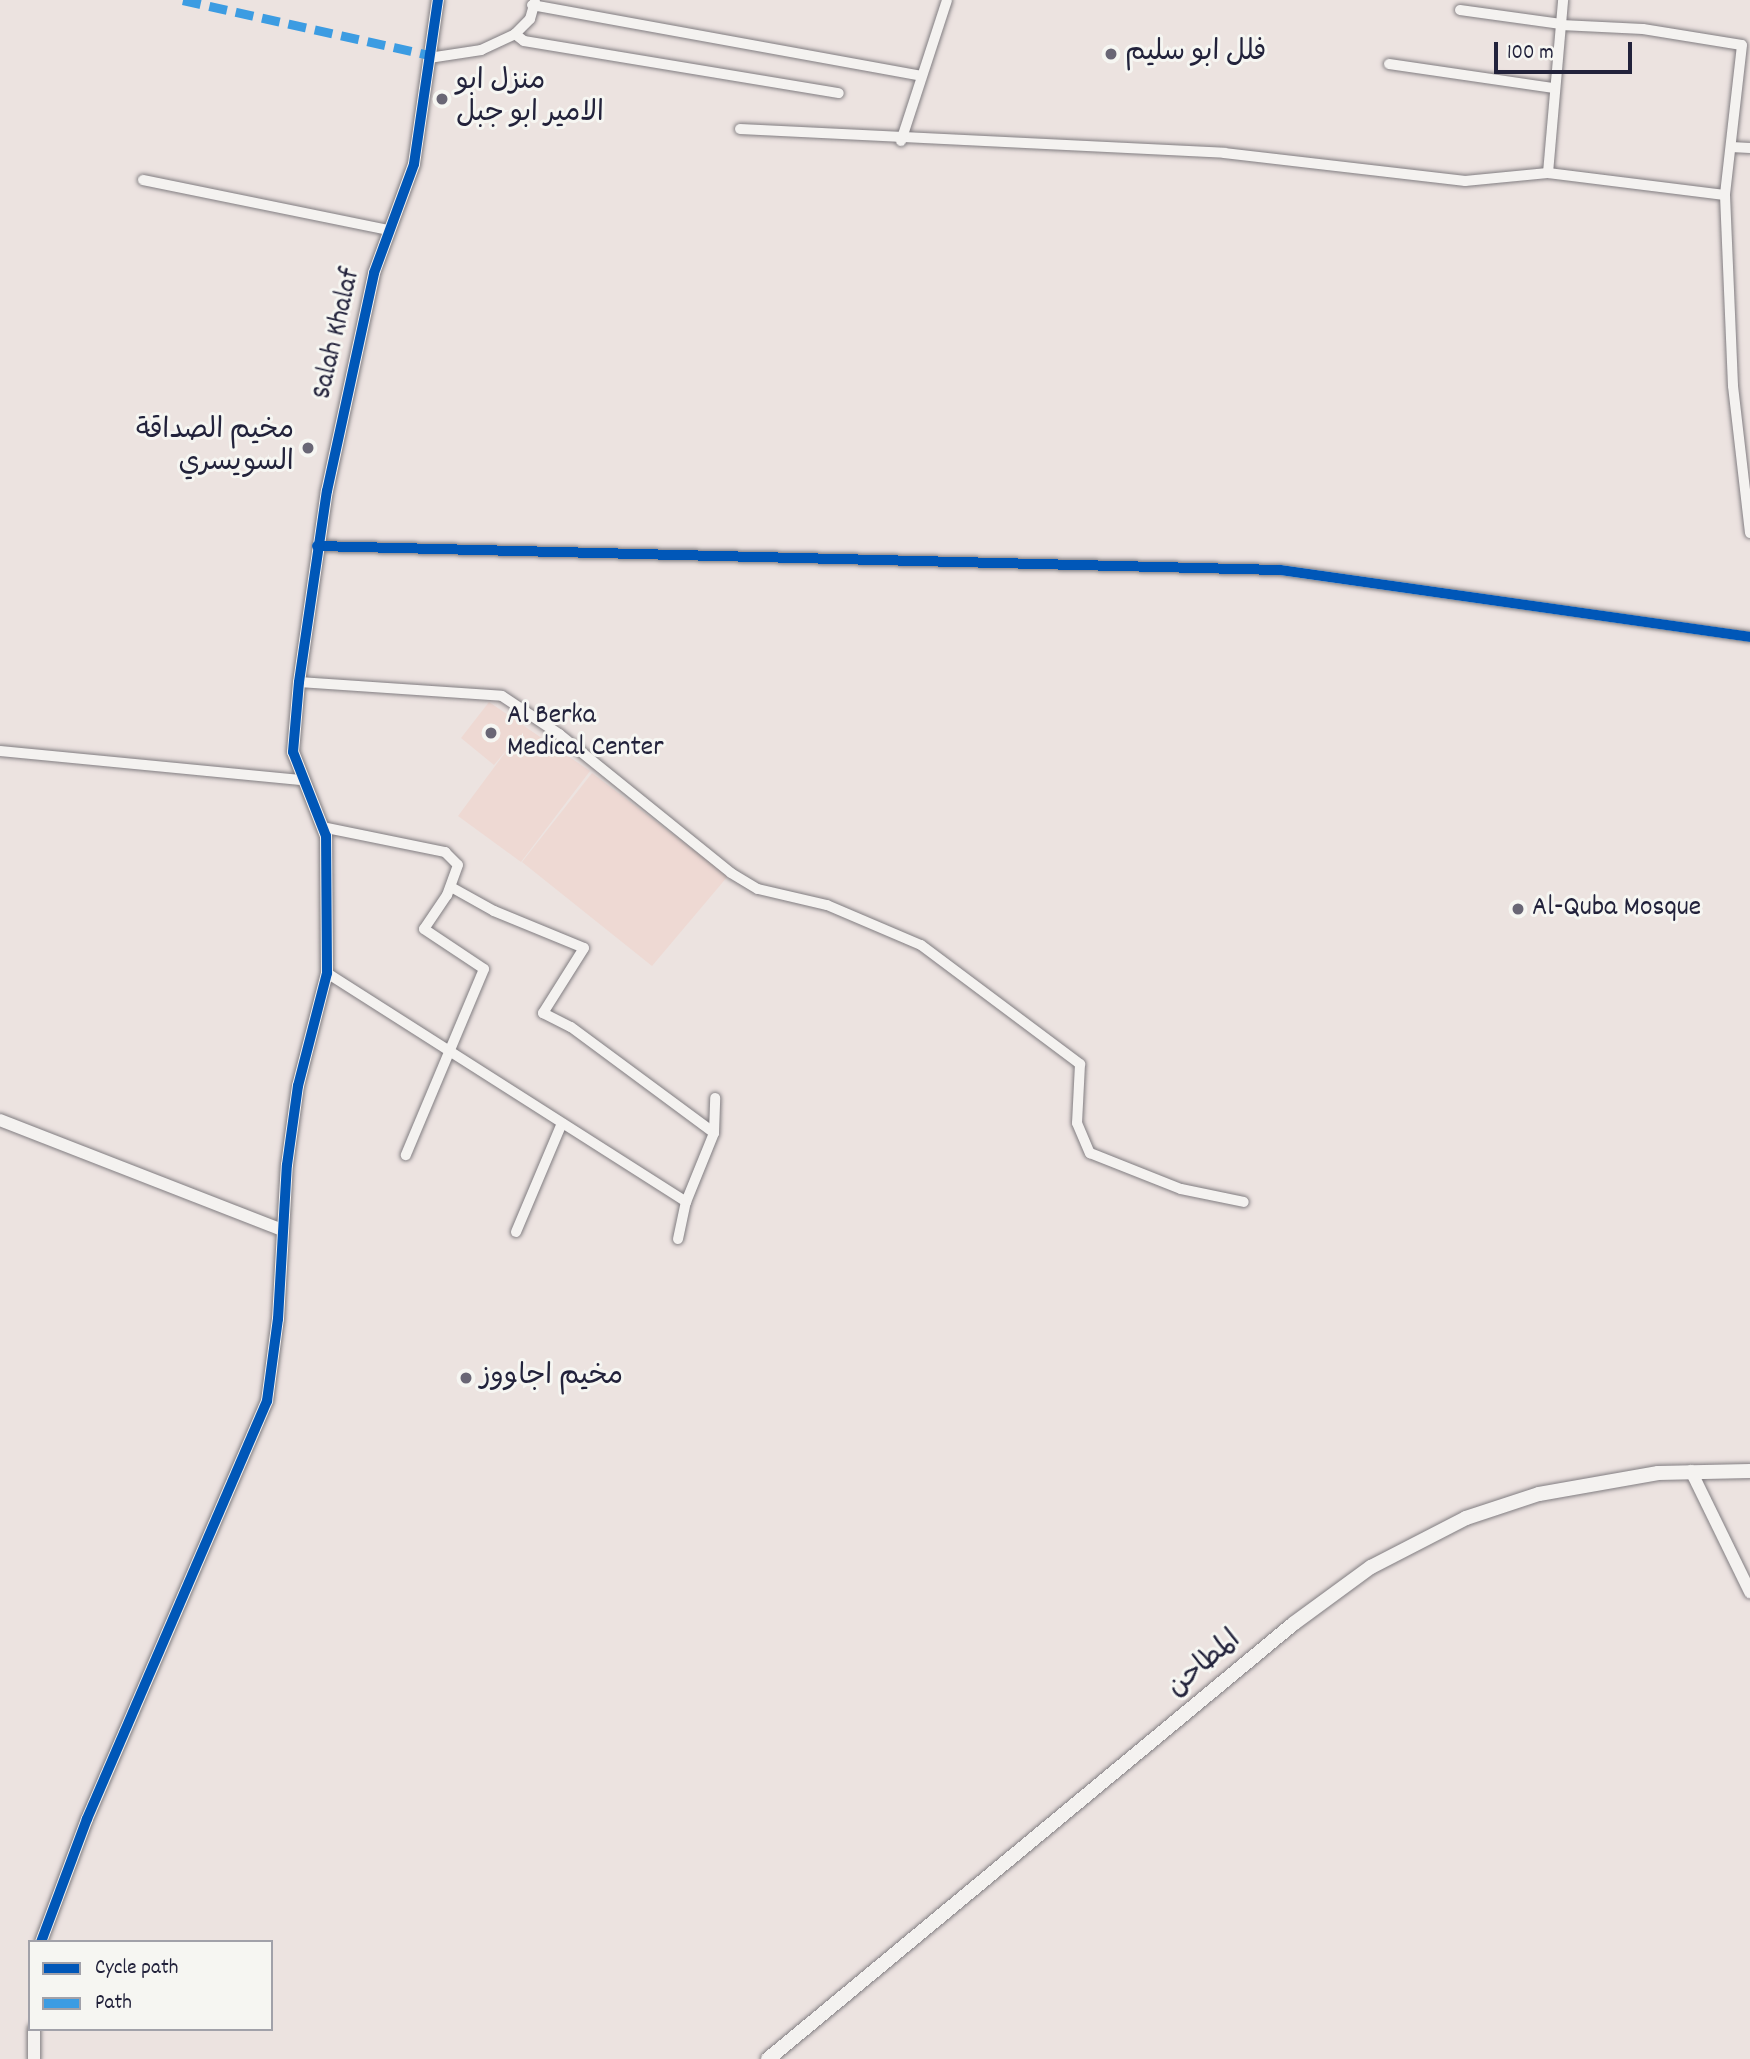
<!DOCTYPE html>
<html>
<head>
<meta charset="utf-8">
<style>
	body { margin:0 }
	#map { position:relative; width:1750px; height:2059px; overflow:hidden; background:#ece3e0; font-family:Dekko,"Playpen Sans Arabic",sans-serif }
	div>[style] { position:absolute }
	.built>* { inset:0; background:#eed9d3 }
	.roads { filter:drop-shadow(0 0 2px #817d81) drop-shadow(0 0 2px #817d81) }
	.minor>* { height:10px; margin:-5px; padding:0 5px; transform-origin:5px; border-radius:5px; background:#f4f2f0 }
	.tertiary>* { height:12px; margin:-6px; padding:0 6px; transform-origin:6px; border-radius:6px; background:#f4f2f0 }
	.secondary>* { height:14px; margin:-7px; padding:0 7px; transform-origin:7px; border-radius:7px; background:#f4f2f0 }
	.quiet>* { height:9px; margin-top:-4.5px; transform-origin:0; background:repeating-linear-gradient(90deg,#3c9ce2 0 18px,transparent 0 27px) }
	.cycleway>* { height:10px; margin:-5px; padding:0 5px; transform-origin:5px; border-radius:5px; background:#0057b8 }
	.dots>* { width:19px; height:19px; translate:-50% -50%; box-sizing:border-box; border:4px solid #f6f6f2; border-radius:50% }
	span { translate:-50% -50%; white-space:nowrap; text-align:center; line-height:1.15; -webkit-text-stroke:6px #f6f6f2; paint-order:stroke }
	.poi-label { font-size:28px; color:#22223b }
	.left { translate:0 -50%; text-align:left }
	.right { translate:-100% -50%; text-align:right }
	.street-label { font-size:28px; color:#22223b }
	.legend { position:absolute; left:28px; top:1940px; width:245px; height:91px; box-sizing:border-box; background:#f6f6f2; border:2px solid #a1a1a9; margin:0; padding:9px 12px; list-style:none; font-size:21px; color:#22223b }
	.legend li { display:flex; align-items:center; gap:14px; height:35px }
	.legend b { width:35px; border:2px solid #a1a1a9 }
	.scale { position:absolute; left:1494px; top:42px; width:138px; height:32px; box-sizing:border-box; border:4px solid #22223b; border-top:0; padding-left:9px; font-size:21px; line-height:24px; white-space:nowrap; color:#22223b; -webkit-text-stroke:5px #f6f6f2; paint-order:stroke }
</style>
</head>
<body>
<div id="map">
	<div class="built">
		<i style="clip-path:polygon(489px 702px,590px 771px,521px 862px,458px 816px,510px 746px,494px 765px,461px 738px)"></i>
		<i style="clip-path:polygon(592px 773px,728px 876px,652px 966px,522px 862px)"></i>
	</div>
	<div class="roads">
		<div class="minor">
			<i style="left:532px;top:5px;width:396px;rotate:10.3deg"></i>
			<i style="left:1460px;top:10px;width:102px;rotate:7.9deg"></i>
			<i style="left:1561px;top:25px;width:82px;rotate:2.8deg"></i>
			<i style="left:1643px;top:29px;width:100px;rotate:9.2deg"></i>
			<i style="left:1742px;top:45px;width:151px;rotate:96.5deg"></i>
			<i style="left:1725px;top:195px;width:191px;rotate:87.6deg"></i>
			<i style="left:1733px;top:386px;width:148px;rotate:83.4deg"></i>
			<i style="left:515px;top:34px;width:11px;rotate:38deg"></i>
			<i style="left:524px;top:41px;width:319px;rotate:9.4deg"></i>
			<i style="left:429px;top:58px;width:53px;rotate:-8.7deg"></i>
			<i style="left:481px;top:50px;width:38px;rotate:-25deg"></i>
			<i style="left:515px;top:34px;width:21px;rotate:-45deg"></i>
			<i style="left:530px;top:19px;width:18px;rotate:-74deg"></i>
			<i style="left:1389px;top:64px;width:167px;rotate:8.3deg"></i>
			<i style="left:740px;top:129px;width:485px;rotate:2.8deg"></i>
			<i style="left:1224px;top:153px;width:243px;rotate:6.6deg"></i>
			<i style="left:1465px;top:181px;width:83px;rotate:-5.5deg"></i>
			<i style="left:1548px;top:173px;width:178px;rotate:7.1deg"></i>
			<i style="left:901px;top:141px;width:148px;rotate:-71.9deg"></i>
			<i style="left:1731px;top:147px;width:19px;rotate:3deg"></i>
			<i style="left:1548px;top:173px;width:174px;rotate:-85deg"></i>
			<i style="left:143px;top:180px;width:251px;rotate:11.5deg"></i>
			<i style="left:317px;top:546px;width:963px;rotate:1.43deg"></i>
			<i style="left:1280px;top:570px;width:475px;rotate:8.1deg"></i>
			<i style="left:299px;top:682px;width:203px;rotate:3.9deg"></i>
			<i style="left:502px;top:696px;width:69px;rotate:33.7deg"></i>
			<i style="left:559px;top:734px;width:221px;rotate:38.9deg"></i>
			<i style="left:731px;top:873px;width:31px;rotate:31deg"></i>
			<i style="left:758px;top:889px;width:71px;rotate:13.1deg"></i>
			<i style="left:827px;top:905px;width:102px;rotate:23.1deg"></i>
			<i style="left:921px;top:945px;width:199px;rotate:36.8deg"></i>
			<i style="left:1080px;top:1064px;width:59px;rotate:92.9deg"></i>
			<i style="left:1077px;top:1123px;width:33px;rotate:67deg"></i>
			<i style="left:1090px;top:1153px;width:98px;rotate:21.6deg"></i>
			<i style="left:1181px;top:1189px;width:64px;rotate:11.7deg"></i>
			<i style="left:0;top:751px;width:302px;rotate:5.5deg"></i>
			<i style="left:322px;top:827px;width:126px;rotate:11.5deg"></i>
			<i style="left:445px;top:852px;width:18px;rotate:45deg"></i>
			<i style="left:458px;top:865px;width:32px;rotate:110deg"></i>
			<i style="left:447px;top:895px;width:41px;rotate:124.1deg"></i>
			<i style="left:424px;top:929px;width:72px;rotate:33.7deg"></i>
			<i style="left:484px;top:969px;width:202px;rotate:112.8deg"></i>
			<i style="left:451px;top:887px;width:49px;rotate:29.2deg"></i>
			<i style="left:494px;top:911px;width:97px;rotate:22.3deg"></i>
			<i style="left:584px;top:948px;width:77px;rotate:122.2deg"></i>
			<i style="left:543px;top:1013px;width:31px;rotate:27deg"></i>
			<i style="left:571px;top:1027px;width:178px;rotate:36.5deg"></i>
			<i style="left:327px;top:973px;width:426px;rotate:32.5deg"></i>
			<i style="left:516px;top:1232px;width:118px;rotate:-67.1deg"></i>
			<i style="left:678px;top:1239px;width:38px;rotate:-78deg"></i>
			<i style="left:686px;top:1202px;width:74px;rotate:-67.9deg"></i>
			<i style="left:714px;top:1133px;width:35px;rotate:-88deg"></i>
		</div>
		<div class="tertiary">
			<i style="left:0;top:1120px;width:300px;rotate:21.3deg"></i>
			<i style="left:1691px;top:1471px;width:135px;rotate:64deg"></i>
			<i style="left:41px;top:1942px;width:131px;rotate:-69.5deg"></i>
			<i style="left:87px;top:1819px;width:455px;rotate:-66.7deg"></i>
			<i style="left:267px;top:1401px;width:83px;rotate:-82.4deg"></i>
			<i style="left:278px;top:1319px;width:154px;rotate:-86.7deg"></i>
			<i style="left:287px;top:1165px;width:80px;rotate:-82.1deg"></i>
			<i style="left:298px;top:1086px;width:117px;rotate:-75.6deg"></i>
			<i style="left:327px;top:973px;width:137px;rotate:-90.4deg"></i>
			<i style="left:326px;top:836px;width:90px;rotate:-111.4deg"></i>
			<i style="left:293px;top:752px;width:70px;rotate:-85.1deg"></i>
			<i style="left:299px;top:682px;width:193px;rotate:-81.7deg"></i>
			<i style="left:327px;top:491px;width:223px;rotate:-77.8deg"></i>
			<i style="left:374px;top:273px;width:116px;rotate:-69.8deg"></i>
			<i style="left:414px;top:164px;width:166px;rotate:-81.7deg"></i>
			<i style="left:34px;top:2059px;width:30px;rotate:-90deg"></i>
		</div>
		<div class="secondary">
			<i style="left:768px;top:2059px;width:682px;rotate:-39.64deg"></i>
			<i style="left:1293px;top:1624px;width:97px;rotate:-36.2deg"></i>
			<i style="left:1371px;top:1567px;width:107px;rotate:-27.3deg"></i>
			<i style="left:1466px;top:1518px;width:77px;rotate:-18.2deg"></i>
			<i style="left:1539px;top:1494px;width:121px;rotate:-10deg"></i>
			<i style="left:1658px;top:1473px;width:92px;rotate:-1.2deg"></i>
		</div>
	</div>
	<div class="quiet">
		<i style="left:183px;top:0;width:252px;rotate:12.6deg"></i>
	</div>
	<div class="cycleway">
		<i style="left:317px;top:546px;width:963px;rotate:1.43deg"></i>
		<i style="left:1280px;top:570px;width:475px;rotate:8.1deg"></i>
		<i style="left:41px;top:1942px;width:131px;rotate:-69.5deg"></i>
		<i style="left:87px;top:1819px;width:455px;rotate:-66.7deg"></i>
		<i style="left:267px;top:1401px;width:83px;rotate:-82.4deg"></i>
		<i style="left:278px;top:1319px;width:154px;rotate:-86.7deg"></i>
		<i style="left:287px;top:1165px;width:80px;rotate:-82.1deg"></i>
		<i style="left:298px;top:1086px;width:117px;rotate:-75.6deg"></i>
		<i style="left:327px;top:973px;width:137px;rotate:-90.4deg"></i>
		<i style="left:326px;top:836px;width:90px;rotate:-111.4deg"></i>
		<i style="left:293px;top:752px;width:70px;rotate:-85.1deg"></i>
		<i style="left:299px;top:682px;width:193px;rotate:-81.7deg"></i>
		<i style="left:327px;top:491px;width:223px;rotate:-77.8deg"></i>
		<i style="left:374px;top:273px;width:116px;rotate:-69.8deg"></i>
		<i style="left:414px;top:164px;width:166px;rotate:-81.7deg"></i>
	</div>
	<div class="dots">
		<i style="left:1111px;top:54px;background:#696675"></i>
		<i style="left:442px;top:99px;background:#696675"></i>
		<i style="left:308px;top:448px;background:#696675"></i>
		<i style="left:491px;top:733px;background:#696675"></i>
		<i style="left:1518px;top:909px;background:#696675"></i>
		<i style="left:466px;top:1378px;background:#696675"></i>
	</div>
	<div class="poi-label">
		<span class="left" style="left:1125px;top:54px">فلل ابو سليم</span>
		<span class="left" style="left:456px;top:99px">منزل ابو<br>الامير ابو جبل</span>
		<span class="right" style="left:294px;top:448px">مخيم الصداقة<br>السويسري</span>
		<span class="left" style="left:507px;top:733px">Al Berka<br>Medical Center</span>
		<span class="left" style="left:1532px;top:909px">Al-Quba Mosque</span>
		<span class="left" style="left:480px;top:1378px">مخيم اجاووز</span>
	</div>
	<div class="street-label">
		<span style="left:338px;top:334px;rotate:-77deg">Salah Khalaf</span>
		<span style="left:1205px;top:1665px;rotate:-40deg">المطاحن</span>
	</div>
	<ul class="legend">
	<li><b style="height:9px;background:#0057b8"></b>Cycle path</li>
	<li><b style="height:9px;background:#3c9ce2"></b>Path</li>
	</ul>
	<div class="scale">100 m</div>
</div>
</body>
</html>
